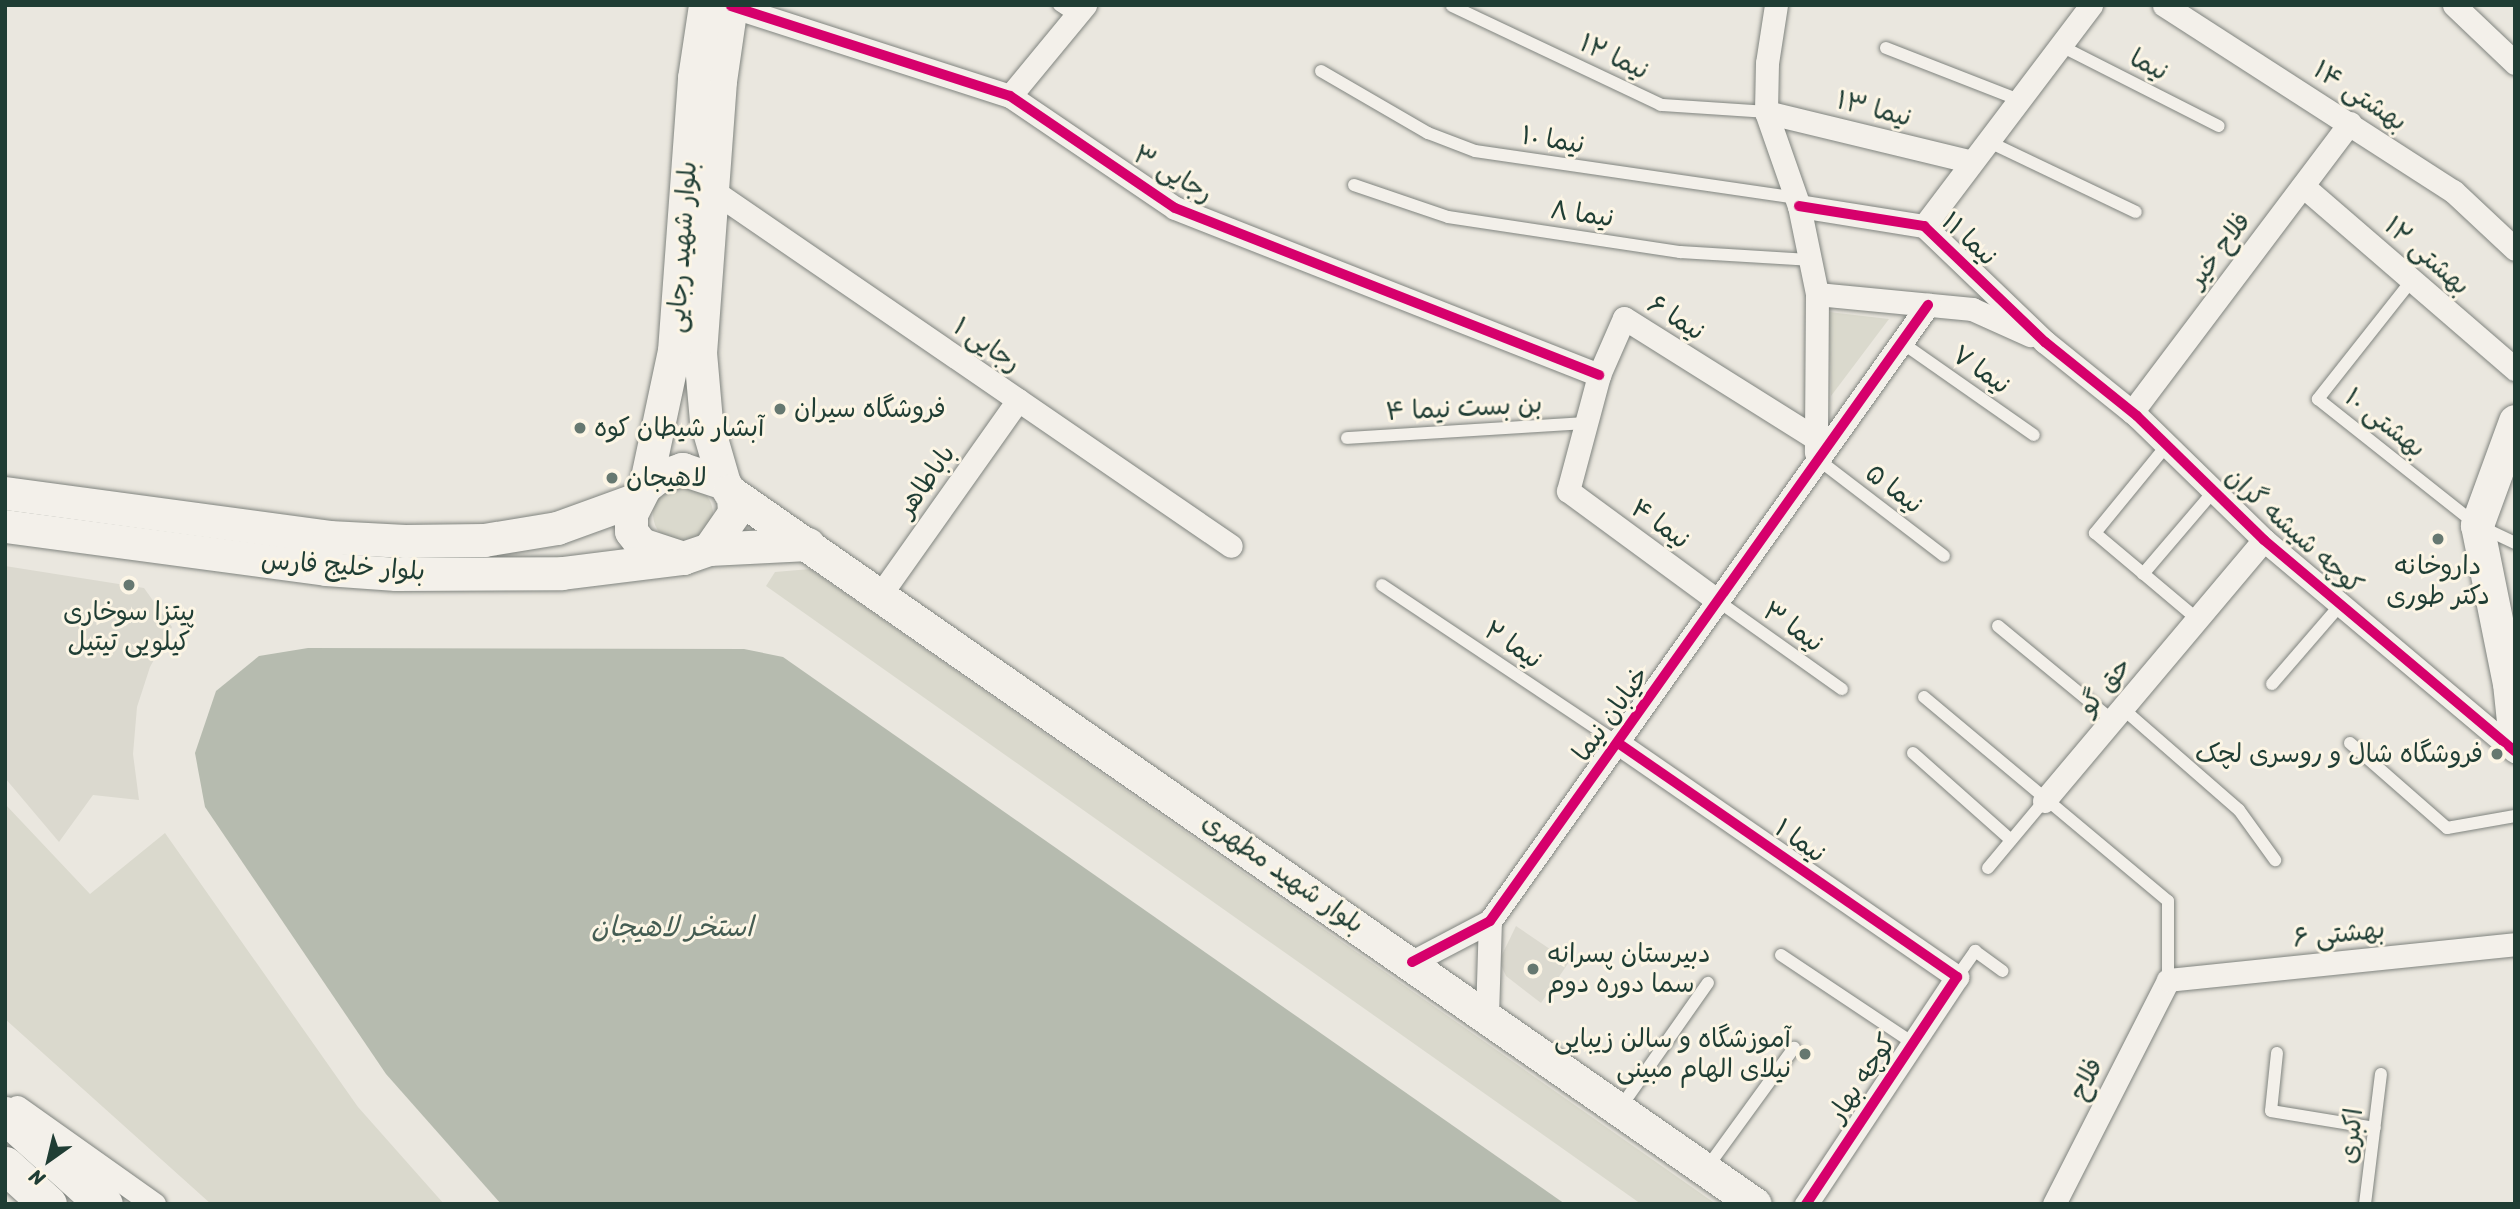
<!DOCTYPE html>
<html>
<head>
<meta charset="utf-8">
<style>
	body { margin:0 }
	#map { position:relative; width:2520px; height:1209px; overflow:hidden; background:#eae7df; font-family:Sriracha,"Playpen Sans Arabic",sans-serif }
	div>[style] { position:absolute }
	.built>* { inset:0; background:#dbd9cf }
	.green>* { inset:0; background:#dad9cd }
	.round { border-radius:50% }
	.water>* { inset:0; background:#b6bbaf }
	.roads { filter:drop-shadow(0 0 2px #80847f) drop-shadow(0 0 2px #80847f) }
	.lane>* { height:12px; margin:-6px; padding:0 6px; transform-origin:6px; border-radius:6px; background:#f3f0ea }
	.street>* { height:23px; margin:-11.5px; padding:0 11.5px; transform-origin:11.5px; border-radius:11.5px; background:#f3f0ea }
	.secondary>* { height:33px; margin:-16.5px; padding:0 16.5px; transform-origin:16.5px; border-radius:16.5px; background:#f3f0ea }
	.primary>* { height:37px; margin:-18.5px; padding:0 18.5px; transform-origin:18.5px; border-radius:18.5px; background:#f3f0ea }
	.cycleway>* { height:10px; margin:-5px; padding:0 5px; transform-origin:5px; border-radius:5px; background:#d6006c }
	.dots>* { width:19px; height:19px; translate:-50% -50%; box-sizing:border-box; border:4px solid #fcf5e5; border-radius:50% }
	span { translate:-50% -50%; white-space:nowrap; text-align:center; line-height:1.15; -webkit-text-stroke:6px #fcf5e5; paint-order:stroke }
	.street-label { font-size:26px; color:#1f3d34 }
	.poi-label { font-size:26px; color:#1f3d34 }
	.left { translate:0 -50%; text-align:left }
	.right { translate:-100% -50%; text-align:right }
	.water-label { font-size:28px; color:#455d53; font-style:italic }
	.frame { position:absolute; inset:0; border:7px solid #1f3d34; pointer-events:none }
	.north { position:absolute; left:14px; top:1125px; width:70px; height:70px; -webkit-text-stroke:5px #fcf5e5; paint-order:stroke; rotate:214deg; font-size:19px; font-weight:700; line-height:28px; text-align:center; color:#1f3d34 }
	.north::after { content:''; display:block; margin:auto; width:24px; height:32px; background:#1f3d34; clip-path:polygon(50% 0,100% 100%,50% 72%,0 100%) }
</style>
</head>
<body>
<div id="map">
	<div class="built">
		<i style="clip-path:polygon(5px 566px,144px 588px,172px 627px,150px 667px,137px 707px,133px 754px,139px 800px,93px 795px,59px 842px,5px 778px)"></i>
		<i style="clip-path:polygon(1516px 926px,1569px 962px,1541px 1003px,1506px 976px,1499px 961px)"></i>
	</div>
	<div class="green">
		<i style="clip-path:polygon(1829px 312px,1889px 319px,1831px 396px)"></i>
		<i class="round" style="left:653px;top:484px;width:60px;height:60px"></i>
		<i style="clip-path:polygon(810px 569px,1716px 1204px,1641px 1204px,766px 586px,775px 572px)"></i>
		<i style="clip-path:polygon(5px 804px,90px 894px,165px 833px,358px 1107px,444px 1204px,211px 1204px,5px 1019px)"></i>
	</div>
	<div class="water">
		<i style="clip-path:polygon(308px 648px,744px 649px,783px 657px,1565px 1204px,501px 1204px,386px 1074px,205px 807px,195px 753px,216px 691px,259px 656px)"></i>
	</div>
	<div class="roads">
		<div class="lane">
			<i style="left:1059px;top:5px;width:20px;rotate:33deg"></i>
			<i style="left:1452px;top:6px;width:231px;rotate:25.3deg"></i>
			<i style="left:1661px;top:105px;width:105px;rotate:3.8deg"></i>
			<i style="left:2059px;top:45px;width:179px;rotate:26.9deg"></i>
			<i style="left:1886px;top:48px;width:141px;rotate:21.3deg"></i>
			<i style="left:1321px;top:71px;width:124px;rotate:30.1deg"></i>
			<i style="left:1428px;top:133px;width:50px;rotate:21deg"></i>
			<i style="left:1475px;top:151px;width:324px;rotate:8.3deg"></i>
			<i style="left:1985px;top:140px;width:167px;rotate:25.5deg"></i>
			<i style="left:1354px;top:185px;width:99px;rotate:18.8deg"></i>
			<i style="left:1448px;top:217px;width:235px;rotate:8.6deg"></i>
			<i style="left:1680px;top:252px;width:129px;rotate:3.5deg"></i>
			<i style="left:2412px;top:280px;width:152px;rotate:128.3deg"></i>
			<i style="left:2318px;top:399px;width:203px;rotate:38.4deg"></i>
			<i style="left:2477px;top:525px;width:42px;rotate:25.3deg"></i>
			<i style="left:1901px;top:342px;width:162px;rotate:35deg"></i>
			<i style="left:1347px;top:438px;width:237px;rotate:-3.6deg"></i>
			<i style="left:2167px;top:445px;width:114px;rotate:129.3deg"></i>
			<i style="left:2095px;top:533px;width:133px;rotate:40.1deg"></i>
			<i style="left:1816px;top:458px;width:161px;rotate:37.4deg"></i>
			<i style="left:2143px;top:574px;width:109px;rotate:-49.5deg"></i>
			<i style="left:1382px;top:585px;width:284px;rotate:33.8deg"></i>
			<i style="left:1718px;top:601px;width:152px;rotate:35.4deg"></i>
			<i style="left:1998px;top:626px;width:148px;rotate:39.5deg"></i>
			<i style="left:2272px;top:684px;width:106px;rotate:-49.2deg"></i>
			<i style="left:1924px;top:697px;width:318px;rotate:39.9deg"></i>
			<i style="left:2168px;top:901px;width:79px;rotate:90deg"></i>
			<i style="left:2122px;top:708px;width:155px;rotate:41.1deg"></i>
			<i style="left:2239px;top:810px;width:62px;rotate:54.2deg"></i>
			<i style="left:2350px;top:743px;width:129px;rotate:41.2deg"></i>
			<i style="left:2447px;top:828px;width:69px;rotate:-10deg"></i>
			<i style="left:1913px;top:753px;width:131px;rotate:41.6deg"></i>
			<i style="left:1988px;top:868px;width:87px;rotate:-50.1deg"></i>
			<i style="left:1781px;top:955px;width:159px;rotate:33.7deg"></i>
			<i style="left:1957px;top:977px;width:32px;rotate:-55deg"></i>
			<i style="left:1975px;top:951px;width:34px;rotate:36deg"></i>
			<i style="left:2277px;top:1053px;width:58px;rotate:95.9deg"></i>
			<i style="left:2271px;top:1111px;width:105px;rotate:9.3deg"></i>
			<i style="left:1620px;top:1108px;width:153px;rotate:-54.9deg"></i>
			<i style="left:1706px;top:1169px;width:150px;rotate:-54deg"></i>
			<i style="left:2365px;top:1204px;width:131px;rotate:-83deg"></i>
		</div>
		<div class="street">
			<i style="left:1776px;top:5px;width:59px;rotate:98.8deg"></i>
			<i style="left:1767px;top:63px;width:49px;rotate:91.2deg"></i>
			<i style="left:1766px;top:112px;width:100px;rotate:70.7deg"></i>
			<i style="left:1799px;top:206px;width:90px;rotate:78.4deg"></i>
			<i style="left:1817px;top:294px;width:158px;rotate:90.4deg"></i>
			<i style="left:2164px;top:5px;width:344px;rotate:32.8deg"></i>
			<i style="left:2453px;top:191px;width:85px;rotate:43.1deg"></i>
			<i style="left:2454px;top:5px;width:84px;rotate:43.6deg"></i>
			<i style="left:731px;top:6px;width:293px;rotate:17.9deg"></i>
			<i style="left:1010px;top:96px;width:199px;rotate:34.2deg"></i>
			<i style="left:1175px;top:208px;width:456px;rotate:21.5deg"></i>
			<i style="left:1010px;top:96px;width:118px;rotate:-50.5deg"></i>
			<i style="left:1766px;top:112px;width:209px;rotate:13.6deg"></i>
			<i style="left:2303px;top:186px;width:280px;rotate:40.8deg"></i>
			<i style="left:712px;top:190px;width:629px;rotate:34.45deg"></i>
			<i style="left:1799px;top:206px;width:127px;rotate:9.1deg"></i>
			<i style="left:1924px;top:226px;width:168px;rotate:43.8deg"></i>
			<i style="left:2045px;top:342px;width:118px;rotate:38.8deg"></i>
			<i style="left:2137px;top:416px;width:177px;rotate:44.3deg"></i>
			<i style="left:2264px;top:540px;width:328px;rotate:40.1deg"></i>
			<i style="left:1924px;top:226px;width:277px;rotate:-52.9deg"></i>
			<i style="left:1817px;top:294px;width:156px;rotate:5.5deg"></i>
			<i style="left:1972px;top:309px;width:64px;rotate:24.1deg"></i>
			<i style="left:2132px;top:412px;width:362px;rotate:-53deg"></i>
			<i style="left:880px;top:595px;width:239px;rotate:-54.7deg"></i>
			<i style="left:1718px;top:601px;width:186px;rotate:-143.7deg"></i>
			<i style="left:1568px;top:491px;width:120px;rotate:-75deg"></i>
			<i style="left:1599px;top:375px;width:62px;rotate:-66.3deg"></i>
			<i style="left:1624px;top:318px;width:228px;rotate:32.1deg"></i>
			<i style="left:1618px;top:743px;width:412px;rotate:34.6deg"></i>
			<i style="left:1957px;top:977px;width:273px;rotate:123.6deg"></i>
			<i style="left:2044px;top:801px;width:341px;rotate:-49.9deg"></i>
			<i style="left:1412px;top:962px;width:88px;rotate:-27.7deg"></i>
			<i style="left:1490px;top:921px;width:756px;rotate:-54.59deg"></i>
			<i style="left:1487px;top:1015px;width:94px;rotate:-88.2deg"></i>
			<i style="left:17px;top:1107px;width:168px;rotate:35.3deg"></i>
			<i style="left:2054px;top:1204px;width:251px;rotate:-63deg"></i>
			<i style="left:2168px;top:980px;width:349px;rotate:-5.9deg"></i>
		</div>
		<div class="secondary">
			<i style="left:2515px;top:421px;width:111px;rotate:110.1deg"></i>
			<i style="left:2477px;top:525px;width:161px;rotate:78.6deg"></i>
			<i style="left:2509px;top:683px;width:57px;rotate:84deg"></i>
			<i style="left:682px;top:469px;width:44px;rotate:18.4deg"></i>
			<i style="left:724px;top:483px;width:17px;rotate:57deg"></i>
			<i style="left:733px;top:497px;width:16px;rotate:86deg"></i>
			<i style="left:734px;top:513px;width:44px;rotate:124.8deg"></i>
			<i style="left:709px;top:549px;width:28px;rotate:161deg"></i>
			<i style="left:683px;top:558px;width:44px;rotate:-161.6deg"></i>
			<i style="left:641px;top:544px;width:16px;rotate:-128deg"></i>
			<i style="left:631px;top:531px;width:17px;rotate:-90deg"></i>
			<i style="left:631px;top:514px;width:30px;rotate:-63deg"></i>
			<i style="left:645px;top:487px;width:14px;rotate:-39deg"></i>
			<i style="left:656px;top:478px;width:28px;rotate:-19deg"></i>
			<i style="left:724px;top:483px;width:65px;rotate:-106.2deg"></i>
			<i style="left:706px;top:421px;width:68px;rotate:-95deg"></i>
			<i style="left:700px;top:353px;width:273px;rotate:-85.8deg"></i>
			<i style="left:720px;top:81px;width:77px;rotate:-81.8deg"></i>
			<i style="left:645px;top:487px;width:139px;rotate:-78deg"></i>
			<i style="left:674px;top:351px;width:274px;rotate:-85.8deg"></i>
			<i style="left:694px;top:78px;width:74px;rotate:-81.4deg"></i>
			<i style="left:729px;top:491px;width:1249px;rotate:34.8deg"></i>
			<i style="left:5px;top:493px;width:327px;rotate:7.7deg"></i>
			<i style="left:329px;top:537px;width:76px;rotate:3deg"></i>
			<i style="left:405px;top:541px;width:79px;rotate:-0.7deg"></i>
			<i style="left:484px;top:540px;width:74px;rotate:-9.3deg"></i>
			<i style="left:557px;top:528px;width:85px;rotate:-19.9deg"></i>
			<i style="left:5px;top:526px;width:324px;rotate:7.6deg"></i>
			<i style="left:326px;top:569px;width:70px;rotate:4.1deg"></i>
			<i style="left:396px;top:574px;width:166px;rotate:-0.3deg"></i>
			<i style="left:562px;top:573px;width:122px;rotate:-7.1deg"></i>
			<i style="left:709px;top:549px;width:99px;rotate:-2.9deg"></i>
		</div>
		<div class="primary">
			<i style="left:5px;top:1115px;width:133px;rotate:42deg"></i>
			<i style="left:5px;top:1165px;width:58px;rotate:42.2deg"></i>
		</div>
	</div>
	<div class="cycleway">
		<i style="left:731px;top:6px;width:293px;rotate:17.9deg"></i>
		<i style="left:1010px;top:96px;width:199px;rotate:34.2deg"></i>
		<i style="left:1175px;top:208px;width:456px;rotate:21.5deg"></i>
		<i style="left:1799px;top:206px;width:127px;rotate:9.1deg"></i>
		<i style="left:1924px;top:226px;width:168px;rotate:43.8deg"></i>
		<i style="left:2045px;top:342px;width:118px;rotate:38.8deg"></i>
		<i style="left:2137px;top:416px;width:177px;rotate:44.3deg"></i>
		<i style="left:2264px;top:540px;width:328px;rotate:40.1deg"></i>
		<i style="left:1618px;top:743px;width:412px;rotate:34.6deg"></i>
		<i style="left:1957px;top:977px;width:273px;rotate:123.6deg"></i>
		<i style="left:1412px;top:962px;width:88px;rotate:-27.7deg"></i>
		<i style="left:1490px;top:921px;width:756px;rotate:-54.59deg"></i>
	</div>
	<div class="dots">
		<i style="left:780px;top:409px;background:#667870"></i>
		<i style="left:580px;top:428px;background:#667870"></i>
		<i style="left:612px;top:478px;background:#667870"></i>
		<i style="left:2438px;top:539px;background:#667870"></i>
		<i style="left:129px;top:585px;background:#667870"></i>
		<i style="left:2497px;top:754px;background:#667870"></i>
		<i style="left:1533px;top:969px;background:#667870"></i>
		<i style="left:1805px;top:1054px;background:#667870"></i>
	</div>
	<div class="street-label">
		<span style="left:1614px;top:57px;rotate:25deg">نیما ۱۲</span>
		<span style="left:2149px;top:65px;rotate:27deg">نیما</span>
		<span style="left:2360px;top:96px;rotate:33deg">بهشتی ۱۴</span>
		<span style="left:1874px;top:109px;rotate:14deg">نیما ۱۳</span>
		<span style="left:1553px;top:140px;rotate:9deg">نیما ۱۰</span>
		<span style="left:1173px;top:174px;rotate:30deg">رجایی ۳</span>
		<span style="left:1582px;top:214px;rotate:8deg">نیما ۸</span>
		<span style="left:1969px;top:239px;rotate:43deg">نیما ۱۱</span>
		<span style="left:682px;top:247px;rotate:-86deg">بلوار شهید رجایی</span>
		<span style="left:2219px;top:250px;rotate:-53deg">فلاح خیر</span>
		<span style="left:2427px;top:256px;rotate:41deg">بهشتی ۱۲</span>
		<span style="left:1676px;top:318px;rotate:32deg">نیما ۶</span>
		<span style="left:987px;top:345px;rotate:34deg">رجایی ۱</span>
		<span style="left:1981px;top:370px;rotate:35deg">نیما ۷</span>
		<span style="left:1464px;top:408px;rotate:-3deg">بن بست نیما ۴</span>
		<span style="left:2385px;top:423px;rotate:38deg">بهشتی ۱۰</span>
		<span style="left:926px;top:481px;rotate:-55deg">باباطاهر</span>
		<span style="left:1894px;top:489px;rotate:37deg">نیما ۵</span>
		<span style="left:1660px;top:524px;rotate:36deg">نیما ۴</span>
		<span style="left:2294px;top:531px;rotate:42deg">کوچه شیشه گران</span>
		<span style="left:343px;top:566px;rotate:4deg">بلوار خلیج فارس</span>
		<span style="left:1793px;top:627px;rotate:35deg">نیما ۳</span>
		<span style="left:1513px;top:645px;rotate:34deg">نیما ۲</span>
		<span style="left:2105px;top:686px;rotate:-50deg">حق گو</span>
		<span style="left:1611px;top:714px;rotate:-54deg">خیابان نیما</span>
		<span style="left:1800px;top:841px;rotate:35deg">نیما ۱</span>
		<span style="left:1283px;top:873px;rotate:35deg">بلوار شهید مطهری</span>
		<span style="left:2339px;top:934px;rotate:-6deg">بهشتی ۶</span>
		<span style="left:1862px;top:1078px;rotate:-56deg">کوچه بهار</span>
		<span style="left:2086px;top:1079px;rotate:-63deg">فلاح</span>
		<span style="left:2351px;top:1136px;rotate:-83deg">اکبری</span>
	</div>
	<div class="poi-label">
		<span class="left" style="left:794px;top:409px">فروشگاه سیران</span>
		<span class="left" style="left:594px;top:428px">آبشار شیطان کوه</span>
		<span class="left" style="left:626px;top:478px">لاهيجان</span>
		<span style="left:2438px;top:581px">داروخانه<br>دکتر طوری</span>
		<span style="left:129px;top:627px">پیتزا سوخاری<br>کیلویی تیتیل</span>
		<span class="right" style="left:2483px;top:754px">فروشگاه شال و روسری لچک</span>
		<span class="left" style="left:1547px;top:969px">دبیرستان پسرانه<br>سما دوره دوم</span>
		<span class="right" style="left:1791px;top:1054px">آموزشگاه و سالن زیبایی<br>نیلای الهام مبینی</span>
	</div>
	<div class="water-label">
		<span style="left:672px;top:927px">استخر لاهیجان</span>
	</div>
	<div class="frame"></div>
	<div class="north">N</div>
</div>
</body>
</html>
